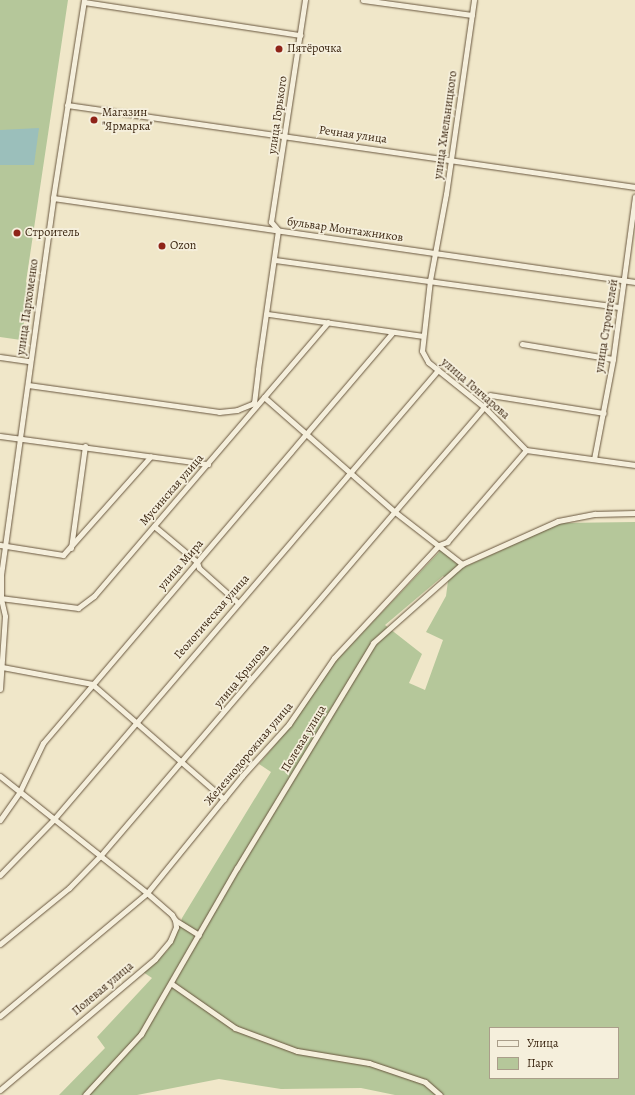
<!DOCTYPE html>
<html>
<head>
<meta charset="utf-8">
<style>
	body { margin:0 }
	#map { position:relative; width:635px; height:1095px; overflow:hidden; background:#f0e7c9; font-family:Alegreya,serif }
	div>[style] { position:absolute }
	.green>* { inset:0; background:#b5c79a }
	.water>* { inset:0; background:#9bbfbb }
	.roads { filter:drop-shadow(0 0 1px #68563e) drop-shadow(0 0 1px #68563e) }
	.minor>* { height:5px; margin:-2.5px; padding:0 2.5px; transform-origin:2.5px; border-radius:2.5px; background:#f5efdc }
	.dots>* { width:11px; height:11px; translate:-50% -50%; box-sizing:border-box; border:2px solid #f5efdc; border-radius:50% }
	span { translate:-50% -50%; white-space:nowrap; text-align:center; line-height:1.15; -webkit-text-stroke:3.5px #f5efdc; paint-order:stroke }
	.poi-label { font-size:12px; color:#3a2510 }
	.left { translate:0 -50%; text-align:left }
	.street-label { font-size:12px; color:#3a2510 }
	.legend { position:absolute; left:489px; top:1027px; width:130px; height:52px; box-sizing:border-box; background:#f5efdc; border:1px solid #aa9e8a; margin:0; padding:5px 7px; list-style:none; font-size:12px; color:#3a2510 }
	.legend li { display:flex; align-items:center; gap:8px; height:20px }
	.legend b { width:20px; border:1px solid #aa9e8a }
</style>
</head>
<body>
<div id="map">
	<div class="green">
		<i style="clip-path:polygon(0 0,68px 0,26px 282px,30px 286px,21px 340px,0 337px)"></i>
		<i style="clip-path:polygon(evenodd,635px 522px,635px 1095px,395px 1095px,361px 1088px,281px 1089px,219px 1079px,137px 1095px,59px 1095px,105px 1048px,97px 1037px,152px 978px,143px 972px,167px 951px,180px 927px,182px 918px,271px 772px,259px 764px,294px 722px,328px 669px,441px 550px,462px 568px,561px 523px,635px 522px,443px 576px,448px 581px,446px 596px,426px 632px,443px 640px,425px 690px,409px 683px,422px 654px,385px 625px,443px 576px,635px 522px,490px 1028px,618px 1028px,618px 1078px,490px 1078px,490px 1028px)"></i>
	</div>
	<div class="water">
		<i style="clip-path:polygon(39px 128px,34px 165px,0 165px,0 130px)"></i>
	</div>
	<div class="roads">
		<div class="minor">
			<i style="left:363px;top:0;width:110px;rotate:7.8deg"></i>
			<i style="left:474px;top:0;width:196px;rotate:98.2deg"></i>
			<i style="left:446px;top:194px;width:87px;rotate:100.5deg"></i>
			<i style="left:430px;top:280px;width:71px;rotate:96.4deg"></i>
			<i style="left:422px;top:351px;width:13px;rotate:61deg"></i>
			<i style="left:428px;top:362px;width:72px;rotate:38.8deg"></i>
			<i style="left:484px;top:407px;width:60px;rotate:45.7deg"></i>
			<i style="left:526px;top:450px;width:110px;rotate:7.8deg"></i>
			<i style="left:84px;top:2px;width:219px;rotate:8.7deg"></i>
			<i style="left:67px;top:105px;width:574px;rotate:8.21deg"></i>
			<i style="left:53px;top:198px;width:588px;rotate:8.21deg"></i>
			<i style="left:275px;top:260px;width:347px;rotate:7.8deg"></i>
			<i style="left:268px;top:314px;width:156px;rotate:8.1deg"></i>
			<i style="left:522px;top:344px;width:92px;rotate:9.4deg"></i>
			<i style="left:0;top:357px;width:30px;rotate:8deg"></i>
			<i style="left:28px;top:385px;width:193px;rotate:8deg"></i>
			<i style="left:219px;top:412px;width:18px;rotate:-6deg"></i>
			<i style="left:237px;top:410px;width:18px;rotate:-22deg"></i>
			<i style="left:264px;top:397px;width:174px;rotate:41.3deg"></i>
			<i style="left:395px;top:512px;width:85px;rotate:37.8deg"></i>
			<i style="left:256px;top:406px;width:4px;rotate:-124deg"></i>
			<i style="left:254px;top:403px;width:34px;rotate:-83deg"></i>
			<i style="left:258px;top:369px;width:140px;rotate:-81.8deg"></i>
			<i style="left:278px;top:230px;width:11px;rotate:-131deg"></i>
			<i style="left:271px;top:222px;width:225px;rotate:-81.3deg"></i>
			<i style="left:0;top:436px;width:210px;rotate:7.7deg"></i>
			<i style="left:594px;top:459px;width:102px;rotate:-79.2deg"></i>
			<i style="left:613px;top:359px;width:164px;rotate:-82.3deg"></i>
			<i style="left:154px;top:526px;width:56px;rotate:39.9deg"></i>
			<i style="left:197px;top:562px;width:6px;rotate:72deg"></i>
			<i style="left:199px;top:568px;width:51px;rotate:41.8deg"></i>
			<i style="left:0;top:545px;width:64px;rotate:9deg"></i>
			<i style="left:63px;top:555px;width:132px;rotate:-48.4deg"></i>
			<i style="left:71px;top:548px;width:103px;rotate:-82.2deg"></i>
			<i style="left:0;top:598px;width:79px;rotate:7.3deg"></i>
			<i style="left:78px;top:608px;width:20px;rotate:-37deg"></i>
			<i style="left:94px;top:596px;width:360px;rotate:-49.5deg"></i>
			<i style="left:2px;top:667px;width:92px;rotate:10.7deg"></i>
			<i style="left:92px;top:684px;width:175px;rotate:41.1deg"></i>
			<i style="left:0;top:689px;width:73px;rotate:-86.1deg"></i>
			<i style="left:5px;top:616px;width:18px;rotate:-103deg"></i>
			<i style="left:1px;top:598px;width:23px;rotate:-90deg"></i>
			<i style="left:1px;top:575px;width:381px;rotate:-82.1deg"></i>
			<i style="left:53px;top:198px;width:200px;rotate:-81.1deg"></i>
			<i style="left:0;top:776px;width:188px;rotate:38.5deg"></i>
			<i style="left:147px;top:893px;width:33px;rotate:41deg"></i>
			<i style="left:172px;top:915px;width:6px;rotate:59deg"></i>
			<i style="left:175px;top:920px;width:7px;rotate:82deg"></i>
			<i style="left:176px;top:927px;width:15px;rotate:113deg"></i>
			<i style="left:170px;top:941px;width:23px;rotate:130deg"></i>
			<i style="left:155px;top:959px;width:203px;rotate:139.8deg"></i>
			<i style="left:0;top:820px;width:35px;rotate:-55deg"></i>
			<i style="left:20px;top:791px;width:53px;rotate:-64.4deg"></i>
			<i style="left:43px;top:743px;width:538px;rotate:-49.59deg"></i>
			<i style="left:0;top:875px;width:78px;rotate:-46deg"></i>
			<i style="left:54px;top:819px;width:591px;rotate:-49.46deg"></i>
			<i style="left:175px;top:920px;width:28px;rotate:32deg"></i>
			<i style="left:0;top:944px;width:89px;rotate:-39.1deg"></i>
			<i style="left:69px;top:888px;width:46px;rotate:-45.9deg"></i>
			<i style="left:101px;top:855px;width:589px;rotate:-49.47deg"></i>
			<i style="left:484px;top:407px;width:13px;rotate:-63deg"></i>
			<i style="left:490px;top:395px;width:115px;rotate:9deg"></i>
			<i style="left:172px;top:984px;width:77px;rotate:34.9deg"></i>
			<i style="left:235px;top:1028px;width:66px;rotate:20.4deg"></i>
			<i style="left:297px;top:1051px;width:73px;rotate:9.5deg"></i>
			<i style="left:369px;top:1063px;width:59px;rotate:18.7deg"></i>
			<i style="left:425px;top:1082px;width:20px;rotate:41deg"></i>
			<i style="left:0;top:1016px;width:192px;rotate:-39.9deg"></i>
			<i style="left:147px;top:893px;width:151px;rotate:-50.9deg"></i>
			<i style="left:242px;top:776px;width:70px;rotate:-47.9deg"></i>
			<i style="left:289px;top:724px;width:80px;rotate:-55.7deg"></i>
			<i style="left:334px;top:658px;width:154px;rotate:-47.1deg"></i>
			<i style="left:439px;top:545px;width:9px;rotate:-21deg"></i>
			<i style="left:447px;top:542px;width:121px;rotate:-49.3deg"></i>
			<i style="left:85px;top:1095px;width:83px;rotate:-47.4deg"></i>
			<i style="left:141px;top:1034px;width:192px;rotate:-60deg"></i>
			<i style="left:237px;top:868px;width:263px;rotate:-58.8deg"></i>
			<i style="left:373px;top:643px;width:119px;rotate:-41.6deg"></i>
			<i style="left:462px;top:564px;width:105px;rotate:-24.1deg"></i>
			<i style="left:558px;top:521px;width:38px;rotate:-11deg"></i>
			<i style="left:595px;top:514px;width:40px;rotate:-1.4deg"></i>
		</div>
	</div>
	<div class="dots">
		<i style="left:279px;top:49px;background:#8f2418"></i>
		<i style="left:94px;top:120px;background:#8f2418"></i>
		<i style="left:17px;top:233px;background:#8f2418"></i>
		<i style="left:162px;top:246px;background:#8f2418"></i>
	</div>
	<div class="poi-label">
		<span class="left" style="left:287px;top:49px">Пятёрочка</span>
		<span class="left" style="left:102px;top:120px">Магазин<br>"Ярмарка"</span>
		<span class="left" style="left:25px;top:233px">Строитель</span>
		<span class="left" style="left:170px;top:246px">Ozon</span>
	</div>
	<div class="street-label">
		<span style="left:278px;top:115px;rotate:-82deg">улица Горького</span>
		<span style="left:446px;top:125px;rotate:-82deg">улица Хмельницкого</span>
		<span style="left:353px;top:135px;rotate:8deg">Речная улица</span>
		<span style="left:345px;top:230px;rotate:8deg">бульвар Монтажников</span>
		<span style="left:28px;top:307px;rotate:-82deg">улица Пархоменко</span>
		<span style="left:607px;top:326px;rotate:-81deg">улица Строителей</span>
		<span style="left:475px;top:389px;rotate:41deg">улица Гончарова</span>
		<span style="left:172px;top:490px;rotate:-49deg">Мусинская улица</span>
		<span style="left:181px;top:565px;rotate:-49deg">улица Мира</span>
		<span style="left:212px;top:617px;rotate:-49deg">Геологическая улица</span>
		<span style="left:242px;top:676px;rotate:-50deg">улица Крылова</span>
		<span style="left:304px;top:739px;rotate:-59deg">Полевая улица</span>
		<span style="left:249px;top:754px;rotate:-50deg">Железнодорожная улица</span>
		<span style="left:103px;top:989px;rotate:-40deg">Полевая улица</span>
	</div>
	<ul class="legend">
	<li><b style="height:5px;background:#f5efdc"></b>Улица</li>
	<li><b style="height:11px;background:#b5c79a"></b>Парк</li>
	</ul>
</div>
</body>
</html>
